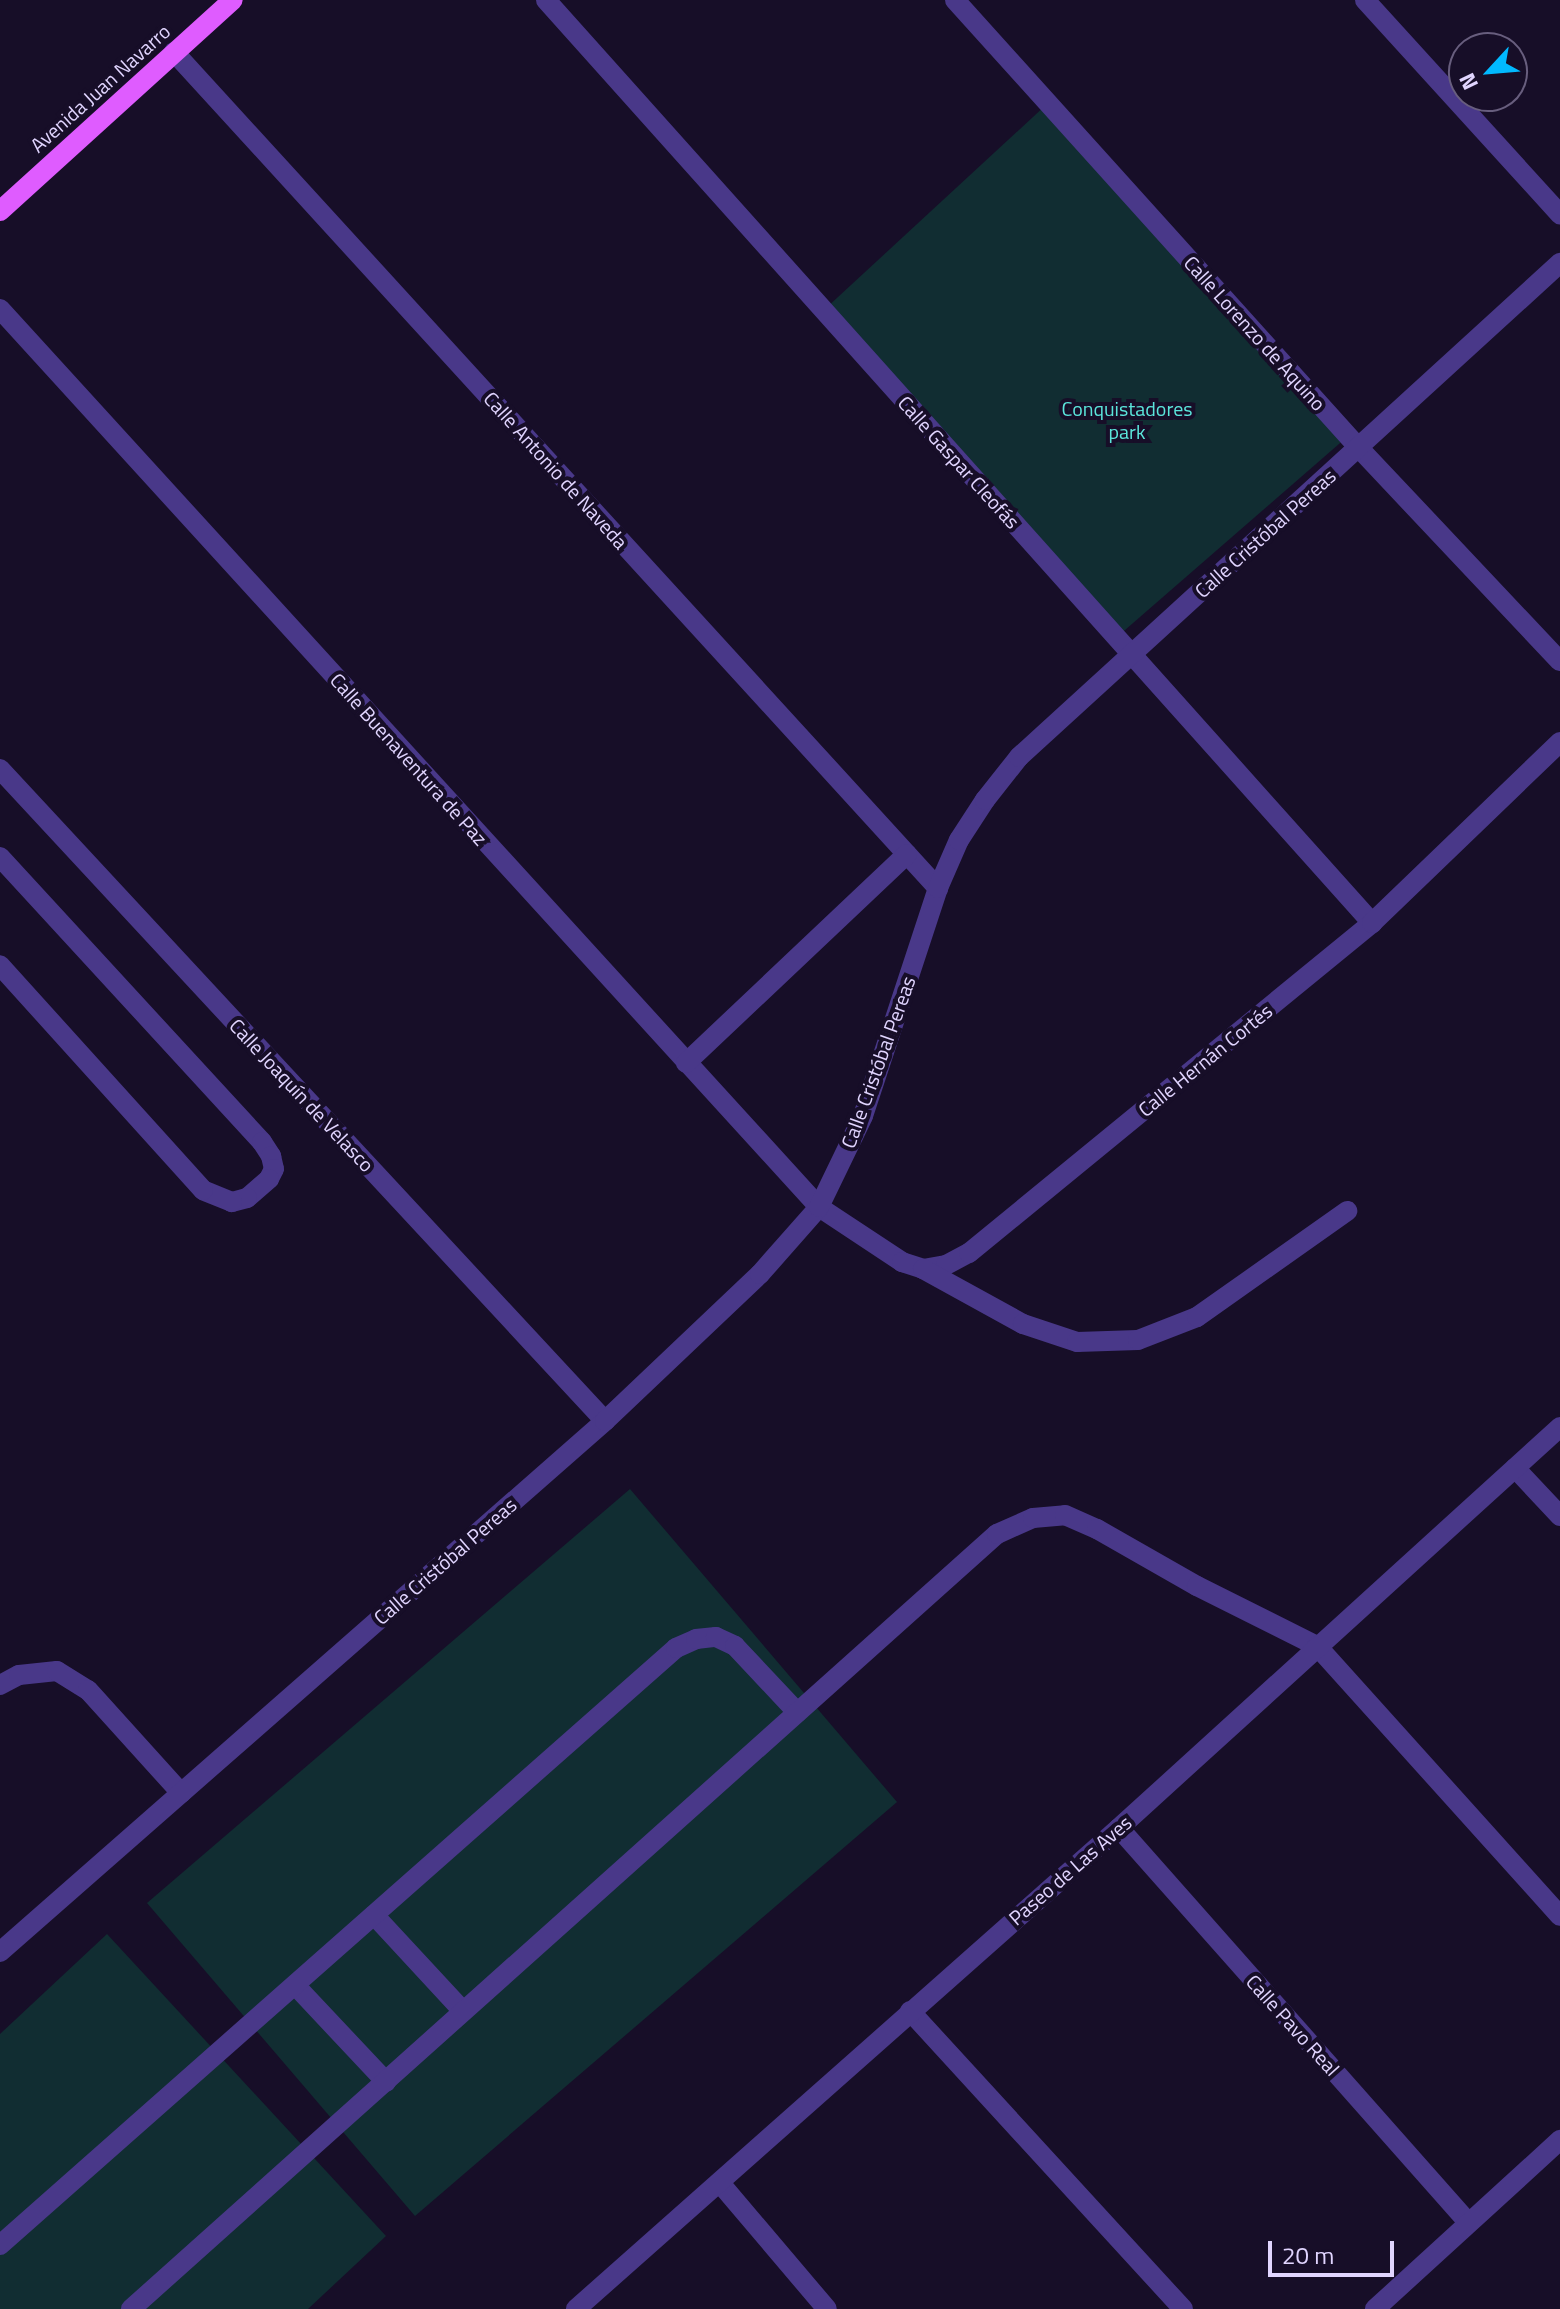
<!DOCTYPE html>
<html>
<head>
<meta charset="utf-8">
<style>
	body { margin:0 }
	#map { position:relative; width:1560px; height:2309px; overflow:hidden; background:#170e28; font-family:"Titillium Web",sans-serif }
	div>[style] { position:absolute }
	.green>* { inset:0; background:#112d32 }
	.minor>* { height:20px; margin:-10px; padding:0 10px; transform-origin:10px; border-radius:10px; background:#493889 }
	.major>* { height:20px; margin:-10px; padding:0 10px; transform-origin:10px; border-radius:10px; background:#df5cff }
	span { translate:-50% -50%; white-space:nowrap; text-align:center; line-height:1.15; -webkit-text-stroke:8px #170e28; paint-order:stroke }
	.street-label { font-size:20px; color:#e1d5ff }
	.park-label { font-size:20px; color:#5be5db }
	.north { position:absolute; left:1448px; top:32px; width:80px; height:80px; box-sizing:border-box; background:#170e28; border:2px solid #685e7e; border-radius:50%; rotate:244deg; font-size:22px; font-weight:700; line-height:32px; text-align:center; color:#e1d5ff }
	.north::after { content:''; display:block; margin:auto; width:28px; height:36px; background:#01b9ff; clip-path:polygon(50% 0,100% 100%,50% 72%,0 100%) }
	.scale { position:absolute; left:1268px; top:2241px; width:126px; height:36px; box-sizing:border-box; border:4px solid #e1d5ff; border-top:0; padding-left:10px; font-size:24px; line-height:28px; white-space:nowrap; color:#e1d5ff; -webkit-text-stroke:6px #170e28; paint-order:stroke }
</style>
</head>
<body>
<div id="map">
	<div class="green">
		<i style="clip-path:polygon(1047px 104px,1347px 437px,1117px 637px,825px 309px)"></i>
		<i style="clip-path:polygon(630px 1489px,897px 1802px,415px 2216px,147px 1903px)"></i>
		<i style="clip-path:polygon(107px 1934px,386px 2236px,308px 2309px,0 2309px,0 2034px)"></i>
	</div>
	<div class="minor">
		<i style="left:546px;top:0;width:1239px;rotate:48.17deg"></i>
		<i style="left:955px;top:0;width:602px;rotate:47.96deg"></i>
		<i style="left:1358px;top:447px;width:294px;rotate:46.7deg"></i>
		<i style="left:1365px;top:0;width:290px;rotate:47.7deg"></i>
		<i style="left:174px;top:52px;width:1133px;rotate:47.58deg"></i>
		<i style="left:0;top:309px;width:1215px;rotate:47.63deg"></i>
		<i style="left:819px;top:1207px;width:100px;rotate:33.5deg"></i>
		<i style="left:902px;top:1262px;width:22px;rotate:18deg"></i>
		<i style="left:923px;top:1269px;width:23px;rotate:-10deg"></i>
		<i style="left:946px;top:1265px;width:26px;rotate:-28deg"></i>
		<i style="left:969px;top:1253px;width:521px;rotate:-39.31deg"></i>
		<i style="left:1372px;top:923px;width:261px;rotate:-43.9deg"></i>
		<i style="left:0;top:769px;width:889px;rotate:47.14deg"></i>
		<i style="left:0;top:857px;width:387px;rotate:47.4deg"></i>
		<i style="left:262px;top:1142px;width:17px;rotate:57deg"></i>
		<i style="left:271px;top:1156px;width:13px;rotate:77deg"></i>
		<i style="left:274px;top:1169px;width:11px;rotate:117deg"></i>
		<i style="left:269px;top:1179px;width:29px;rotate:139deg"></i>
		<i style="left:247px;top:1198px;width:16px;rotate:165deg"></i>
		<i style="left:232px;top:1202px;width:31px;rotate:-158deg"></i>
		<i style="left:203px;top:1190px;width:303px;rotate:-132.1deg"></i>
		<i style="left:686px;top:1063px;width:304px;rotate:-43.4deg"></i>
		<i style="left:923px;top:1269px;width:114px;rotate:28.8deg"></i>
		<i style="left:1023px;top:1324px;width:57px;rotate:18.4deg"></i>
		<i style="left:1077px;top:1342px;width:61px;rotate:-1.9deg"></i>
		<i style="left:1138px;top:1340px;width:63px;rotate:-21.3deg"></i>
		<i style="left:1197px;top:1317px;width:184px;rotate:-35.2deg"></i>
		<i style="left:1515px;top:1468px;width:66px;rotate:46.8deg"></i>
		<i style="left:0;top:1685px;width:21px;rotate:-28deg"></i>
		<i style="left:19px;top:1675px;width:38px;rotate:-6deg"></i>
		<i style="left:57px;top:1671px;width:36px;rotate:32deg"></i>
		<i style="left:88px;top:1690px;width:139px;rotate:47.9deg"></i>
		<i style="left:1119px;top:1828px;width:526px;rotate:48.47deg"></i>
		<i style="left:374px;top:1915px;width:131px;rotate:47.2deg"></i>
		<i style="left:0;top:1952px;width:805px;rotate:-41.27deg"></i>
		<i style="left:605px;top:1421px;width:214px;rotate:-43.5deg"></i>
		<i style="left:760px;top:1274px;width:89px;rotate:-48.6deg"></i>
		<i style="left:819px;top:1207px;width:101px;rotate:-64.2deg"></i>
		<i style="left:863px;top:1116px;width:240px;rotate:-71.8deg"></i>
		<i style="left:938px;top:888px;width:52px;rotate:-66.4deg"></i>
		<i style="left:959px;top:840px;width:48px;rotate:-57deg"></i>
		<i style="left:985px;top:800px;width:55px;rotate:-51.7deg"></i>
		<i style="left:1019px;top:757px;width:733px;rotate:-42.4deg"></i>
		<i style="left:295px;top:1985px;width:133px;rotate:46.8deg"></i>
		<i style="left:910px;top:2011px;width:404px;rotate:47.5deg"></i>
		<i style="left:720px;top:2183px;width:165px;rotate:49.7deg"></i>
		<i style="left:0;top:2245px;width:902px;rotate:-41.45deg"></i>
		<i style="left:676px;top:1648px;width:22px;rotate:-24deg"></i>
		<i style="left:696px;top:1639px;width:20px;rotate:-6deg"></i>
		<i style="left:716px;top:1637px;width:21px;rotate:25deg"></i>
		<i style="left:735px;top:1646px;width:91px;rotate:46.8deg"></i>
		<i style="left:131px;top:2309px;width:1162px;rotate:-41.83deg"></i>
		<i style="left:997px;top:1534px;width:39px;rotate:-24deg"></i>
		<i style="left:1033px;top:1518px;width:32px;rotate:-5deg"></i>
		<i style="left:1065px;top:1515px;width:35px;rotate:24deg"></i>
		<i style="left:1097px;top:1529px;width:115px;rotate:29.7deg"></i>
		<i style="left:1197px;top:1586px;width:134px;rotate:26.6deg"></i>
		<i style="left:1317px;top:1646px;width:363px;rotate:48deg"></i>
		<i style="left:576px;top:2309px;width:725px;rotate:-41.54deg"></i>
		<i style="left:1119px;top:1828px;width:596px;rotate:-42.28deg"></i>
		<i style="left:1375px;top:2309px;width:251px;rotate:-42.4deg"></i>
	</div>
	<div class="major">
		<i style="left:0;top:211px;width:314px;rotate:-42.2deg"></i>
	</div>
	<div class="street-label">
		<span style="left:100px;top:88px;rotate:-42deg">Avenida Juan Navarro</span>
		<span style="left:1255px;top:333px;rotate:48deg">Calle Lorenzo de Aquino</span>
		<span style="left:959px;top:462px;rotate:48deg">Calle Gaspar Cleofás</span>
		<span style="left:556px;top:470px;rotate:48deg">Calle Antonio de Naveda</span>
		<span style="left:1265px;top:533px;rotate:-42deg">Calle Cristóbal Pereas</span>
		<span style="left:409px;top:759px;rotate:48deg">Calle Buenaventura de Paz</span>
		<span style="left:1205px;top:1060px;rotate:-39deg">Calle Hernán Cortés</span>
		<span style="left:878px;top:1062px;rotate:-70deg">Calle Cristóbal Pereas</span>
		<span style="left:302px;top:1095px;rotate:47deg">Calle Joaquín de Velasco</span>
		<span style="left:445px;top:1561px;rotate:-41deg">Calle Cristóbal Pereas</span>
		<span style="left:1070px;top:1870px;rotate:-41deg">Paseo de Las Aves</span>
		<span style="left:1293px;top:2025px;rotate:48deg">Calle Pavo Real</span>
	</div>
	<div class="park-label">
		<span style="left:1127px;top:420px">Conquistadores<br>park</span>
	</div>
	<div class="north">N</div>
	<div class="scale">20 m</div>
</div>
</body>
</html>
